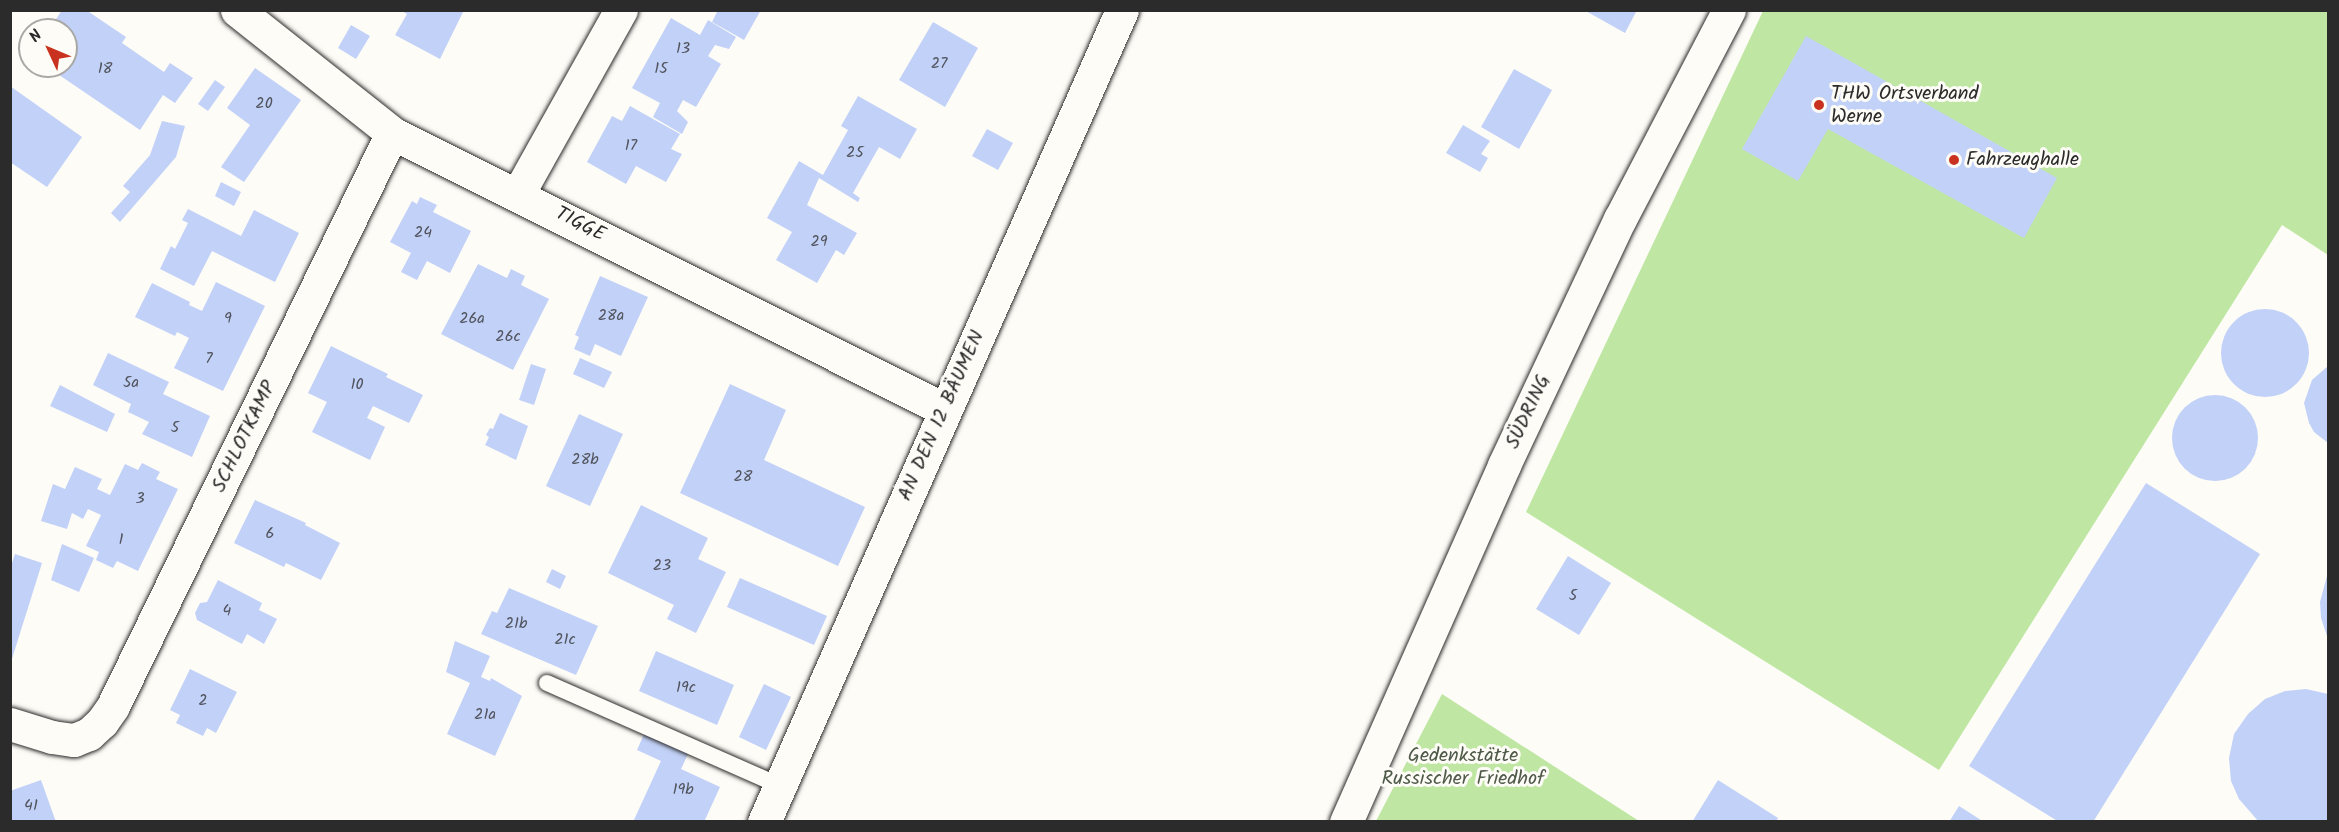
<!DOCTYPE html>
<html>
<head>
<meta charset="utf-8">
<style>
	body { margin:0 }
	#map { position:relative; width:2339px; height:832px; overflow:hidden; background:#fdfcf7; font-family:Kalam,sans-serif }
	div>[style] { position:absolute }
	.green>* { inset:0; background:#bfe7a3 }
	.building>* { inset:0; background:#c2d1f7 }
	.round { border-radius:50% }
	.roads { filter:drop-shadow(0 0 2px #2b2b2b) drop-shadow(0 0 2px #2b2b2b) }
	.lane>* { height:16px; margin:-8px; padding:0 8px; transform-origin:8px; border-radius:8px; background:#fdfcf7 }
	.street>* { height:33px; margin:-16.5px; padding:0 16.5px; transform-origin:16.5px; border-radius:16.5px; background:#fdfcf7 }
	.secondary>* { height:33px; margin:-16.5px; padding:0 16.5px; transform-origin:16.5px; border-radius:16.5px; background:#fdfcf7 }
	.dots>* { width:16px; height:16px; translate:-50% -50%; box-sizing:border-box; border:3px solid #fdfcf7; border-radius:50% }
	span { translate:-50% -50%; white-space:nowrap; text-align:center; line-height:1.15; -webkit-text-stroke:6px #fdfcf7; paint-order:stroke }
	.number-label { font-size:16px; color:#51545e }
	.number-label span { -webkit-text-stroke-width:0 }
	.poi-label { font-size:20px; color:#2b2b2b }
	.left { translate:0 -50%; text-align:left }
	.street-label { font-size:20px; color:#2b2b2b }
	.park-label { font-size:20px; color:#505a49 }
	.frame { position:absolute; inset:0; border:12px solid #2b2b2b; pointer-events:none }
	.north { position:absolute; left:18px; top:18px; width:60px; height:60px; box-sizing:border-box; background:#fdfcf7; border:2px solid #a9a8a5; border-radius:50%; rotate:314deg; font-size:16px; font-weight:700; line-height:24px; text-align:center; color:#2b2b2b }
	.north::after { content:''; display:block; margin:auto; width:21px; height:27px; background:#c8321e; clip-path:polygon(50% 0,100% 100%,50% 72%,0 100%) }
</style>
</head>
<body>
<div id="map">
	<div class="green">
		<i style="clip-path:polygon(1763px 11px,2328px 11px,2328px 255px,2282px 225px,1939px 770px,1526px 512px)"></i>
		<i style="clip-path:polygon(1442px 694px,1639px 821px,1376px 821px)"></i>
	</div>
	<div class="building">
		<i style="clip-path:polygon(62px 10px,86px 10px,126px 37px,122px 43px,164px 72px,170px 63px,193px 78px,175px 103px,163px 95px,140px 130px,46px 66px,66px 66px,66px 30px,49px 30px)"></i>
		<i style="clip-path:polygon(400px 10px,464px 10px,440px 59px,395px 35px,407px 14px)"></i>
		<i style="clip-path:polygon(718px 10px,761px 10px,744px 40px,712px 22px)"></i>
		<i style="clip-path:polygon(1584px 10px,1637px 10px,1625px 33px)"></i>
		<i style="clip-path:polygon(671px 18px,700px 35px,708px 20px,736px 37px,729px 49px,715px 45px,708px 56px,721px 64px,696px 107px,683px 100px,677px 111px,688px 122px,682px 134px,653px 117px,660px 103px,632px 88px)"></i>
		<i style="clip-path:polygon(933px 22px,978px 48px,945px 107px,899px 80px)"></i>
		<i style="clip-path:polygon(351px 25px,370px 36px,356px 59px,338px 48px)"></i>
		<i style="clip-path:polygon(1806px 36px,2057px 178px,2024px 238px,1828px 129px,1798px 181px,1742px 149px)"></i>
		<i style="clip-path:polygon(255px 68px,301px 100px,244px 182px,221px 167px,250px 125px,227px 108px)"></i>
		<i style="clip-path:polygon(1514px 69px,1552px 90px,1519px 149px,1481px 127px)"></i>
		<i style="clip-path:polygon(215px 80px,225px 87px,208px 111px,198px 104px)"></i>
		<i style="clip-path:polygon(10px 86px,82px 137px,47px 187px,10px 162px)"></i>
		<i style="clip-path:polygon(858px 96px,917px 129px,900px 159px,879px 147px,853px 193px,860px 198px,858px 202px,819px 178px,807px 205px,857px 233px,844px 255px,836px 250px,817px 283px,776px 260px,792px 232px,767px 218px,799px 161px,823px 175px,848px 130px,841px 126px)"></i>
		<i style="clip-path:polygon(630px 106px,680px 134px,671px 149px,682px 154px,666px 182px,636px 166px,626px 184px,587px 162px,612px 116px,622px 121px)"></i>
		<i style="clip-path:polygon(162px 121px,185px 126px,176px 157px,120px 222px,111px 213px,130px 192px,123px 186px,150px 155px)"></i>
		<i style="clip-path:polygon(1463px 125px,1490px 141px,1481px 154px,1488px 158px,1480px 172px,1446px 153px)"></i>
		<i style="clip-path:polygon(987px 129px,1013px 143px,998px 170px,972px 156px)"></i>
		<i style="clip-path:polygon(221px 182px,241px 192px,234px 206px,215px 196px)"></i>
		<i style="clip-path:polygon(420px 197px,437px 205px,433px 212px,471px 231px,450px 273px,427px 261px,417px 280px,401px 272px,411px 253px,390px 242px,412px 201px,417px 204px)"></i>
		<i style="clip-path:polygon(188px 209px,241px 236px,254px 210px,299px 233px,275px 282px,212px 251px,194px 286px,160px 269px,171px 246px,175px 249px,188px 223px,182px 220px)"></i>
		<i style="clip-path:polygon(478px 264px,507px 278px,511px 269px,525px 276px,521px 285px,549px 299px,513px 370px,441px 334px)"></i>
		<i style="clip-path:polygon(600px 276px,648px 297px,621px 356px,595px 344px,590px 356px,574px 349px,579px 337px,575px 335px)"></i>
		<i style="clip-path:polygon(216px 282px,265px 306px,223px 391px,174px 368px,189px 338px,177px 332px,175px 336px,135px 317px,152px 283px,190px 302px,189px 305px,202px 311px)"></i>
		<i class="round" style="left:2221px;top:309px;width:88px;height:88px"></i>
		<i style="clip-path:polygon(331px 346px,388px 374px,386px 377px,423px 395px,409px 423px,373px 406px,367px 418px,385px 427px,370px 460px,312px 432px,327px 402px,308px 393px)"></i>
		<i style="clip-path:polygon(108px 353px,169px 382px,163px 394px,210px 416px,192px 457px,142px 434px,149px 422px,128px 412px,131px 404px,93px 385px)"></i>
		<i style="clip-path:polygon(580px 358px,612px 372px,604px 388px,573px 374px)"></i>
		<i style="clip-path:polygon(531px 364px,546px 369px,534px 405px,519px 400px)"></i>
		<i style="clip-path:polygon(2328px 366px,2328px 443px,2314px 432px,2309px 423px,2304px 403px,2312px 380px)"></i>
		<i style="clip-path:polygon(730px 384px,786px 410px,764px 460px,865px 507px,838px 566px,680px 493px)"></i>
		<i style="clip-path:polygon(60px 385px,115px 414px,107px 432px,50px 406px)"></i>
		<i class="round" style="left:2172px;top:395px;width:86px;height:86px"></i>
		<i style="clip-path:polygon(500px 413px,528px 426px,516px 460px,485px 445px,489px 437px,486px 435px,490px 428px,493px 429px)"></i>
		<i style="clip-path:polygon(579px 414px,623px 434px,590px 506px,546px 486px)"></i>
		<i style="clip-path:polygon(142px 463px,160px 472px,156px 479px,178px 489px,138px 571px,117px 561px,113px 568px,96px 560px,99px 552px,86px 546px,101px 515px,88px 509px,83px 519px,72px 513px,67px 529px,41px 521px,53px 484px,65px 489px,75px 467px,102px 479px,97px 489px,110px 495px,125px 464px,138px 470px)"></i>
		<i style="clip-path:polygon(2146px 483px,2260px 554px,2093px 822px,2059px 822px,1969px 766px)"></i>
		<i style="clip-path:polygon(255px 500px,306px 523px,305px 525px,340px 543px,321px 580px,286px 563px,284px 567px,234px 543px)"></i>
		<i style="clip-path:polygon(641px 505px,708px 538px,698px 559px,726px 572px,696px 633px,667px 619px,674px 605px,608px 573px)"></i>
		<i style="clip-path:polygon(62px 544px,94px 558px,79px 592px,51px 580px)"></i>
		<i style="clip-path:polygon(15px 554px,42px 563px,11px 662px,10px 569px)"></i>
		<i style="clip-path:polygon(1568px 556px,1611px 583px,1579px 635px,1536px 609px)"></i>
		<i style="clip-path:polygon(552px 569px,566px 576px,560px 589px,546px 582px)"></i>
		<i style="clip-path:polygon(2328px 572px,2328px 639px,2321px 618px,2320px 602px)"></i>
		<i style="clip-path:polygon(740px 578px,827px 616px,814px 645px,727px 607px)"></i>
		<i style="clip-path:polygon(218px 580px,262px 603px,259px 610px,277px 619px,264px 644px,247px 634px,242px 644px,197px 620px,195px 613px,200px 603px,207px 602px)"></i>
		<i style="clip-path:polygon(509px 588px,598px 626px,576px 675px,481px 634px,492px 611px,497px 613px)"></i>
		<i style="clip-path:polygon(455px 641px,490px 656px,481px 677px,490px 681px,491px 678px,522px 696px,495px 756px,447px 734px,470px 683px,446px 672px)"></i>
		<i style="clip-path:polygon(656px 651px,734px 685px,717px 725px,639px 691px)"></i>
		<i style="clip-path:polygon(190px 669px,237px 692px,216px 733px,207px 728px,203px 736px,176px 723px,180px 715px,170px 710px)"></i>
		<i style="clip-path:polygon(764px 684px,791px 697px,766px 750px,739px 737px)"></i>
		<i style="clip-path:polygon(2306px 689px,2328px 694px,2328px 822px,2259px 822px,2239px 799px,2231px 781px,2229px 758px,2234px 734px,2248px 714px,2265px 699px,2285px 691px)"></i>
		<i style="clip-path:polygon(645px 732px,689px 752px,681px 769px,720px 787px,704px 822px,633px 822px,661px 761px,637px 750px)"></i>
		<i style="clip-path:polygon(41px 780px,56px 822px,10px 822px,10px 791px)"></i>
		<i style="clip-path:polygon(1718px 780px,1778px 818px,1776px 822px,1692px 822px)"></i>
		<i style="clip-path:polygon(1959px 806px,1984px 822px,1949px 822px)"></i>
	</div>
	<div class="roads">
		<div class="lane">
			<i style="left:547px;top:683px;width:255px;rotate:23.8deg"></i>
		</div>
		<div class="street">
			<i style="left:237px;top:10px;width:198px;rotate:38.4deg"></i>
			<i style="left:392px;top:133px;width:617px;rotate:26.57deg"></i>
			<i style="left:518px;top:194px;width:211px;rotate:-60.8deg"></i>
			<i style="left:10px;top:724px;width:44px;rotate:17.2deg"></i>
			<i style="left:52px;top:737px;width:22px;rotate:8deg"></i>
			<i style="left:74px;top:740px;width:16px;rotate:-22deg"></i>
			<i style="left:89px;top:734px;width:18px;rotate:-43deg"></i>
			<i style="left:102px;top:722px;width:19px;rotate:-55deg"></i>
			<i style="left:113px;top:706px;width:637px;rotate:-64.04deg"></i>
			<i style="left:764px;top:822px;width:887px;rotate:-66.21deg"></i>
		</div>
		<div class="secondary">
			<i style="left:1346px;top:822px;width:390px;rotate:-66.1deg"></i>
			<i style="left:1504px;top:465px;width:272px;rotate:-64.8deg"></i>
			<i style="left:1620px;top:219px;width:236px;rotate:-62.5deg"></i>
		</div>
	</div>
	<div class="dots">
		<i style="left:1819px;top:105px;background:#c8321e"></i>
		<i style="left:1954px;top:160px;background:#c8321e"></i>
	</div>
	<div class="number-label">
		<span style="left:683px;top:49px">13</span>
		<span style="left:939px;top:64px">27</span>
		<span style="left:105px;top:69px">18</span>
		<span style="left:661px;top:69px">15</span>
		<span style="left:264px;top:104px">20</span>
		<span style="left:631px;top:146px">17</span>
		<span style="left:855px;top:153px">25</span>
		<span style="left:423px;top:233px">24</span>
		<span style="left:819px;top:242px">29</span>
		<span style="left:611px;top:316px">28a</span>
		<span style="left:228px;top:319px">9</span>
		<span style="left:472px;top:319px">26a</span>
		<span style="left:508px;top:337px">26c</span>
		<span style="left:209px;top:359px">7</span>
		<span style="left:131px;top:383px">5a</span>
		<span style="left:357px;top:385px">10</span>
		<span style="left:175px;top:428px">5</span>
		<span style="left:585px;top:460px">28b</span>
		<span style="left:743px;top:477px">28</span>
		<span style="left:140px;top:499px">3</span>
		<span style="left:270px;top:534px">6</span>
		<span style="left:121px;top:540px">1</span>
		<span style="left:662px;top:566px">23</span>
		<span style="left:1573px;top:596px">5</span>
		<span style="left:227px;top:611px">4</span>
		<span style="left:516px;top:624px">21b</span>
		<span style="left:565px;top:640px">21c</span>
		<span style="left:686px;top:688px">19c</span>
		<span style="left:203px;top:701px">2</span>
		<span style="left:485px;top:715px">21a</span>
		<span style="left:683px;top:790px">19b</span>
		<span style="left:31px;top:806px">41</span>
	</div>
	<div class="poi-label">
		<span class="left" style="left:1831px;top:106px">THW Ortsverband<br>Werne</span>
		<span class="left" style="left:1966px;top:160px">Fahrzeughalle</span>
	</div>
	<div class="street-label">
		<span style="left:580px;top:225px;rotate:27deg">TIGGE</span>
		<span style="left:1529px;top:412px;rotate:-65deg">SÜDRING</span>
		<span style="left:942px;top:416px;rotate:-66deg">AN DEN 12 BÄUMEN</span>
		<span style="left:245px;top:437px;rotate:-64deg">SCHLOTKAMP</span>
	</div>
	<div class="park-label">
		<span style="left:1463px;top:768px">Gedenkstätte<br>Russischer Friedhof</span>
	</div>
	<div class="frame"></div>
	<div class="north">N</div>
</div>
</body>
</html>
